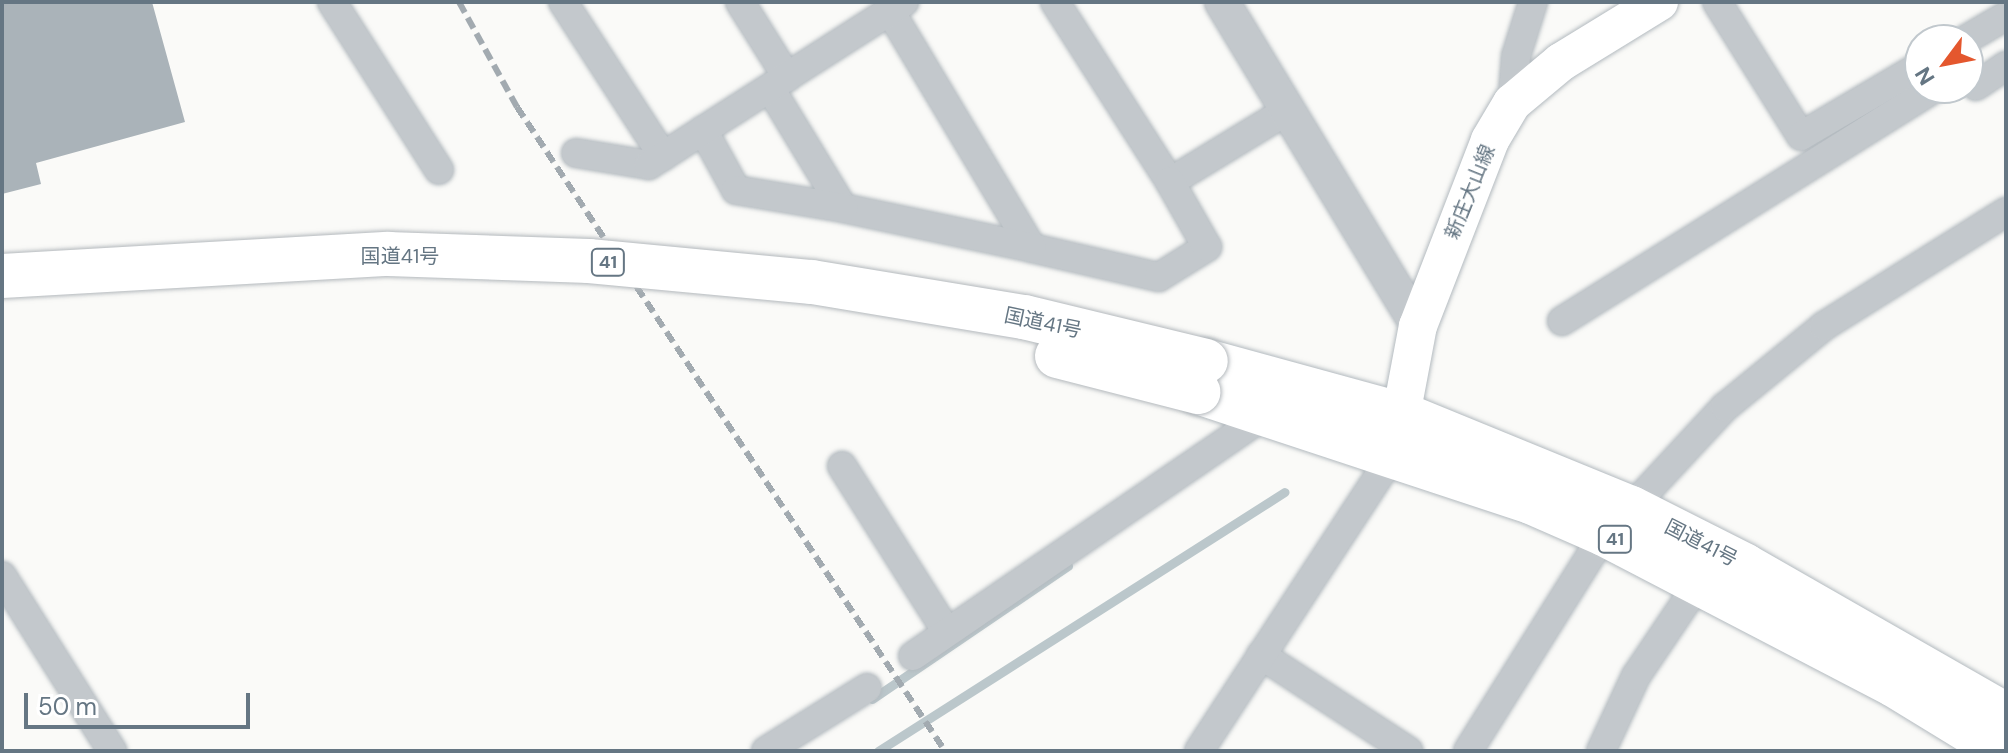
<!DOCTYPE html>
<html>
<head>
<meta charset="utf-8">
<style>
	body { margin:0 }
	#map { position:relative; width:2008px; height:753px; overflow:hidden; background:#fafaf8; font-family:"DM Sans","Noto Sans JP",sans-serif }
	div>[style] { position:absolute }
	.stream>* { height:9px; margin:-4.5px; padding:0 4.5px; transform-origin:4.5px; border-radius:4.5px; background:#bbc7cb }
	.building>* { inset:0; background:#aab3b9 }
	.roads { filter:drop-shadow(0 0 2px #b3babf) drop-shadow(0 0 2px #b3babf) }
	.minor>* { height:28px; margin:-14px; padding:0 14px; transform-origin:14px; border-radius:14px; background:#c3c8cc }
	.tertiary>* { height:34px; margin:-17px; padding:0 17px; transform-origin:17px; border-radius:17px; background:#c3c8cc }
	.secondary>* { height:38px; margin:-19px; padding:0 19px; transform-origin:19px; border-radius:19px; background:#fff }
	.trunk>* { height:44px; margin:-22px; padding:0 22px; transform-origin:22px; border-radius:22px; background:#fff }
	.rail>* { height:6px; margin-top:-3px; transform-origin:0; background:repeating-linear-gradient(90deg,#a2aab0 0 12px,transparent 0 18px) }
	.bridges { filter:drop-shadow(0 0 2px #b4b9bd) drop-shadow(0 0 2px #b4b9bd) }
	.trunk-bridge>* { height:44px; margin:-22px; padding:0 22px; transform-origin:22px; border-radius:22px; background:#fff }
	span { translate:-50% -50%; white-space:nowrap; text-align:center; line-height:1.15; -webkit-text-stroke:8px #fff; paint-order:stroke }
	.shield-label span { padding:2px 6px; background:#fff; border:2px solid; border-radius:6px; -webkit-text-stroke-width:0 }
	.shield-label { font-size:18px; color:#657683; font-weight:700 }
	.street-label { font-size:20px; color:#657683 }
	.frame { position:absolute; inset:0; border:4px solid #657683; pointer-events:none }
	.north { position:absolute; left:1904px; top:24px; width:80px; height:80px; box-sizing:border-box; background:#fff; border:2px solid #c1c8cd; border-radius:50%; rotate:238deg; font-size:22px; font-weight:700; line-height:32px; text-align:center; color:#657683 }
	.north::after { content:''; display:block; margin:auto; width:28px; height:36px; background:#e4572e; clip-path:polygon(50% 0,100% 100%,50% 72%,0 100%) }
	.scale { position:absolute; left:24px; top:693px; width:226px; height:36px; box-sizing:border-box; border:4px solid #657683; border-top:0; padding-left:10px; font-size:24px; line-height:28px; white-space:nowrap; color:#657683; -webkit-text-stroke:6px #fff; paint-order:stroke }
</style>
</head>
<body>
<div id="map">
	<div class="stream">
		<i style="left:872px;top:699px;width:237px;rotate:-34.2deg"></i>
		<i style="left:878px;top:751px;width:482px;rotate:-32.5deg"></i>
	</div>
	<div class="building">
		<i style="clip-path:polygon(2px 2px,152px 2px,185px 122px,36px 163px,41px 184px,2px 194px)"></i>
	</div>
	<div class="roads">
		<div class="minor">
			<i style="left:332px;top:2px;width:199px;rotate:57.5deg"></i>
			<i style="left:563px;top:2px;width:184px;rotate:57deg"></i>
			<i style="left:740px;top:2px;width:89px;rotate:57.9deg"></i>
			<i style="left:1055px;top:2px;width:214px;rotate:57.4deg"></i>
			<i style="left:1170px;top:182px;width:137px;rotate:-31.3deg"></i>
			<i style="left:1717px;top:2px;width:158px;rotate:57.9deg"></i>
			<i style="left:1801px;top:136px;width:138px;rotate:-30.5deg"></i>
			<i style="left:890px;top:11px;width:276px;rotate:59.1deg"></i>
			<i style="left:1032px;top:248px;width:130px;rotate:12.9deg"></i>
			<i style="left:1159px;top:277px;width:57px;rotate:-32deg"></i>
			<i style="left:1207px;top:247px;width:75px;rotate:-119.6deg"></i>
			<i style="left:1965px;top:40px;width:48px;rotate:-30.3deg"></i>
			<i style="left:1976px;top:86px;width:36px;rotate:-34deg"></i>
			<i style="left:770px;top:88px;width:140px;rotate:58.7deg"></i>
			<i style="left:843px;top:208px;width:193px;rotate:11.9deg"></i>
			<i style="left:1512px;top:103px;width:47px;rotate:-85.1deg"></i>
			<i style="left:1516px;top:56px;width:57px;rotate:-72.5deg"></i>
			<i style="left:703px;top:130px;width:68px;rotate:61.2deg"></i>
			<i style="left:736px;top:190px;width:109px;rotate:9.5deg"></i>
			<i style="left:576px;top:153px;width:74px;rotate:9.3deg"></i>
			<i style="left:649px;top:165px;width:303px;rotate:-32.6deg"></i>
			<i style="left:1562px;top:321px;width:440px;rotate:-32deg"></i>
			<i style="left:842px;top:466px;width:196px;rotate:57.7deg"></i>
			<i style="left:1631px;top:508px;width:138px;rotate:-47.1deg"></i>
			<i style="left:1725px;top:407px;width:128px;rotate:-39.3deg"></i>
			<i style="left:1824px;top:326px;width:215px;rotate:-32.1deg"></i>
			<i style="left:2px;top:576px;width:207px;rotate:57.8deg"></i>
			<i style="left:1261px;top:655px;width:176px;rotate:33.1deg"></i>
			<i style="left:913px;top:656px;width:428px;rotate:-34.4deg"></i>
			<i style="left:766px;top:751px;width:119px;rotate:-32deg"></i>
			<i style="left:1199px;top:751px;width:353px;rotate:-56.8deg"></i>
			<i style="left:1468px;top:751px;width:256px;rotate:-57.9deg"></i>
			<i style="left:1601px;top:751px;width:83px;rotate:-65deg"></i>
			<i style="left:1636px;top:676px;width:115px;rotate:-56deg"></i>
		</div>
		<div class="tertiary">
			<i style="left:1222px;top:2px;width:379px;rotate:58.8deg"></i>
		</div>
		<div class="secondary">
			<i style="left:1396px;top:442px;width:118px;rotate:-79.3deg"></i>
			<i style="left:1418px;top:326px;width:199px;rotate:-68.8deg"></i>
			<i style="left:1490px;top:140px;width:43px;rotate:-59.3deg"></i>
			<i style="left:1512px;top:103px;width:64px;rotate:-39.9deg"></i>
			<i style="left:1561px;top:62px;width:115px;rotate:-31.5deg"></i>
		</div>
		<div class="trunk">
			<i style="left:1206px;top:361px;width:205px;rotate:15.3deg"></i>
			<i style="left:1404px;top:415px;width:245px;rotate:22.3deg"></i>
			<i style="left:1631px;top:508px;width:127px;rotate:26.8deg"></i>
			<i style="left:1744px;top:565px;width:302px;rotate:29.8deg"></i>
			<i style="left:1198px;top:392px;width:351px;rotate:18.3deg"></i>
			<i style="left:1531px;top:502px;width:80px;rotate:23.7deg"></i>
			<i style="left:1604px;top:534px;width:327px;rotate:27.5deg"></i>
			<i style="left:1894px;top:685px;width:127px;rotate:31.4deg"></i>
		</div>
	</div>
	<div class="rail">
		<i style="left:459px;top:2px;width:120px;rotate:61.1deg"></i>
		<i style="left:517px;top:107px;width:773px;rotate:56.39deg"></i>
	</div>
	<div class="bridges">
		<div class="trunk-bridge">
			<i style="left:2px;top:276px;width:387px;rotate:-3.3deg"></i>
			<i style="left:388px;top:254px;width:201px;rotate:2deg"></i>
			<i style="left:589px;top:261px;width:224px;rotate:5.4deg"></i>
			<i style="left:812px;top:282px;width:215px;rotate:9.4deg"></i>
			<i style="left:1024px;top:317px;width:187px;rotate:13.6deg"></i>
			<i style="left:1057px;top:356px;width:146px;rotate:14.3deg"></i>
		</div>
	</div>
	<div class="shield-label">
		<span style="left:608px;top:262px">41</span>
		<span style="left:1615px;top:539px">41</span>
	</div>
	<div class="street-label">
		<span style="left:1470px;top:192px;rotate:-68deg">新庄大山線</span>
		<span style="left:400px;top:256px">国道41号</span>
		<span style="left:1043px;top:323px;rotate:12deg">国道41号</span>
		<span style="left:1701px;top:543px;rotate:27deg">国道41号</span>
	</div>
	<div class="frame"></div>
	<div class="north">N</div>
	<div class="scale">50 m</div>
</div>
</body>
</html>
